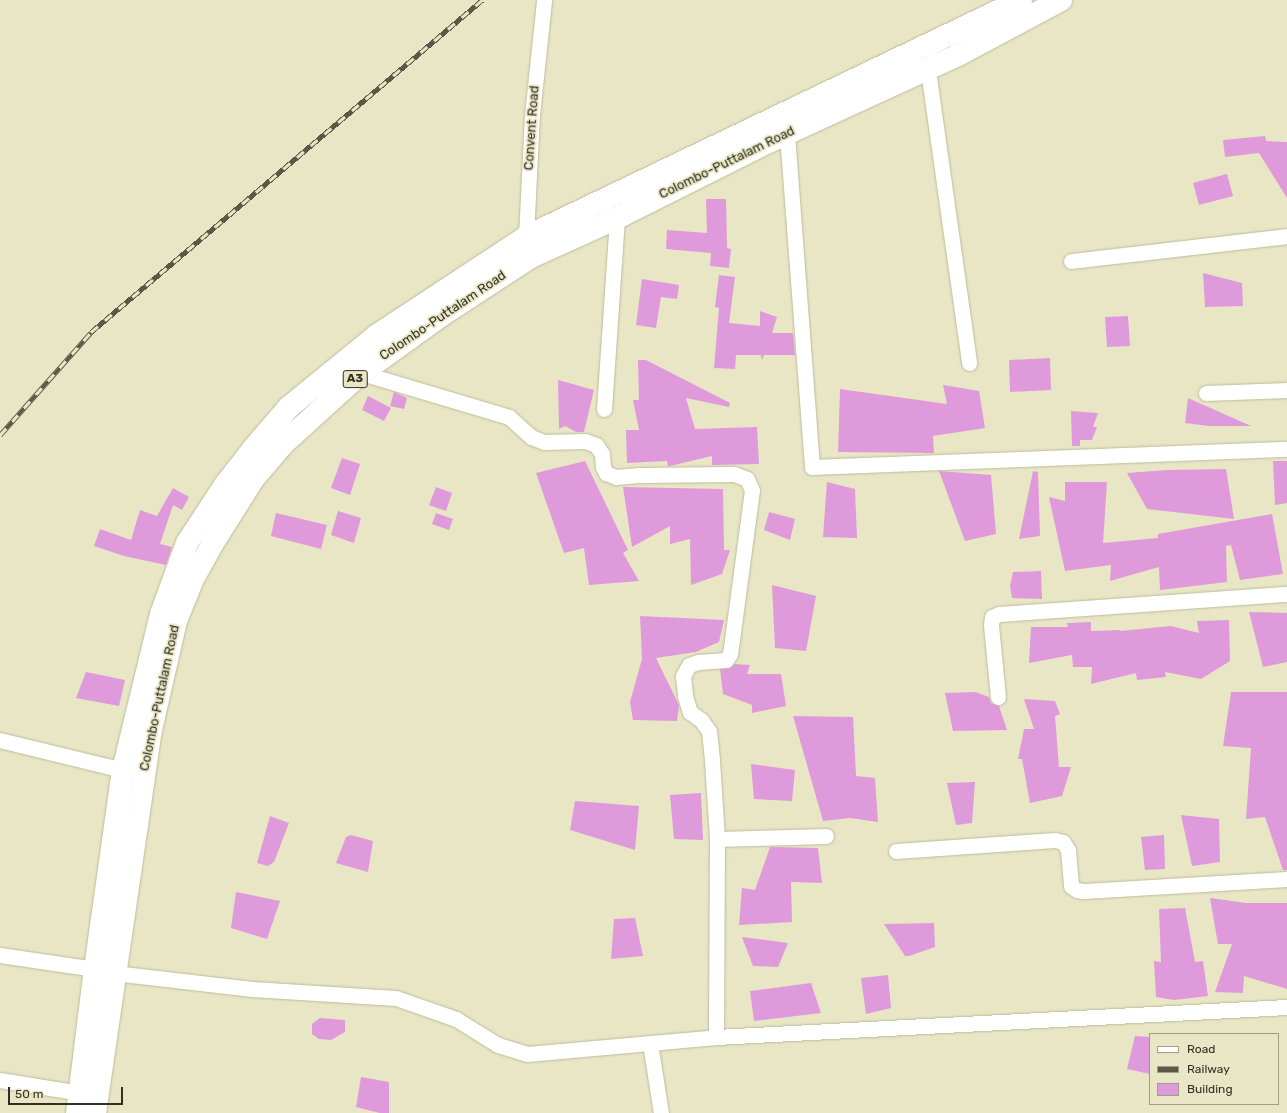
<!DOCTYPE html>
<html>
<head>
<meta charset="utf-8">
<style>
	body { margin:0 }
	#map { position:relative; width:1287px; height:1113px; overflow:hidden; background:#e9e6c6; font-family:Rubik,sans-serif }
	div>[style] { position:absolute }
	.building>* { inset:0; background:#df9adb }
	.roads { filter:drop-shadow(0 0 1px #bebb9b) drop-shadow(0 0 1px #bebb9b) }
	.street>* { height:15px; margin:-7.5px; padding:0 7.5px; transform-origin:7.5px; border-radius:7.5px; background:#fff }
	.highway>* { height:22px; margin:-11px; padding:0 11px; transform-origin:11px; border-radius:11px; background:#fff }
	.rail>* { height:4.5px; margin-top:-2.25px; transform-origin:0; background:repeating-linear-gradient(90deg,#e9e6c6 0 9px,#5b5848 0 18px); box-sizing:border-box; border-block:1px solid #5b5848 }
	span { translate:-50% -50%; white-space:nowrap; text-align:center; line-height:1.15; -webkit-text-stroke:3.5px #e9e6c6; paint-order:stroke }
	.shield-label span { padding:1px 3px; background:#e9e6c6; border:1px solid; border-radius:3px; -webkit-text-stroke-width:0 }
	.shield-label { font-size:12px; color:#312f23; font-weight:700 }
	.street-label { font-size:13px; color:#312f23 }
	.legend { position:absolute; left:1149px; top:1033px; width:130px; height:72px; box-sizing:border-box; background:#e9e6c6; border:1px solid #9f9d85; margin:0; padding:5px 7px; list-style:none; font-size:12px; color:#312f23 }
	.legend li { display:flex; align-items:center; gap:8px; height:20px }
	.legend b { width:20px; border:1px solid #9f9d85 }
	.scale { position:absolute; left:8px; top:1087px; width:115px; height:18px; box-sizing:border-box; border:2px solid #312f23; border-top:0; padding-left:5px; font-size:12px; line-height:14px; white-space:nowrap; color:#312f23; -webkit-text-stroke:3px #e9e6c6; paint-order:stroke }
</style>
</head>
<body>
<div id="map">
	<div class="building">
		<i style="clip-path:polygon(1265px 136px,1266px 141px,1287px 142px,1287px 198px,1259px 153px,1225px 157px,1223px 140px)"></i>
		<i style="clip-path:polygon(1227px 174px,1233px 196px,1199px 205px,1193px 183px)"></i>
		<i style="clip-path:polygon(706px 199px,726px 199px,727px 248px,731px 249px,729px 268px,710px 266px,711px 253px,666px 249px,667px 230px,707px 233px)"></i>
		<i style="clip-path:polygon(1203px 273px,1242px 283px,1243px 306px,1205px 307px)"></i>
		<i style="clip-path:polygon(719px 275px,735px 277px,729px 323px,760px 326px,760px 311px,777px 317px,772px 333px,793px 333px,795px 355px,764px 355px,762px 360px,761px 355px,736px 355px,735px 369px,714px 368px,719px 308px,715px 307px)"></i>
		<i style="clip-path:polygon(642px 279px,679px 285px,677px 299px,661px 297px,656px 328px,636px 325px)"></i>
		<i style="clip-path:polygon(1128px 316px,1130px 346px,1107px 347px,1105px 317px)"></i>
		<i style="clip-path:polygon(1050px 358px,1051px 390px,1010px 392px,1009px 360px)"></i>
		<i style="clip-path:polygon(638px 360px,646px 360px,730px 403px,729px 407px,686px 398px,695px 429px,757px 427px,759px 464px,712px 465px,712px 456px,670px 466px,668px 466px,667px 461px,627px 463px,626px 430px,639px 430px,633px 400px,639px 400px)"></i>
		<i style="clip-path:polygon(558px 380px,594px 390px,584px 432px,576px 432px,565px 426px,559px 429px)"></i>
		<i style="clip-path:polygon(943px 385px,979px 391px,985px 428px,933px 436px,934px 453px,838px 452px,840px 389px,947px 404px)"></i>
		<i style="clip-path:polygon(394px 392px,407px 398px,404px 409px,390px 406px)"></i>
		<i style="clip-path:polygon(368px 396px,391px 408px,384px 421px,362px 410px)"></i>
		<i style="clip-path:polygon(1188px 398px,1251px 426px,1209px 426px,1185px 423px)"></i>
		<i style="clip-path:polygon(1071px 411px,1098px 413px,1093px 427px,1097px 427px,1092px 440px,1080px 440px,1080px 446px,1072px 446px)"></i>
		<i style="clip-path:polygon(342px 458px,360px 464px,350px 495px,331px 488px)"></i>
		<i style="clip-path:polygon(585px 461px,628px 550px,623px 553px,639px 581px,589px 585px,584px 548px,564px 553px,536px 473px)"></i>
		<i style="clip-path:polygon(1273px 461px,1287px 461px,1287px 503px,1275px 505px)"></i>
		<i style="clip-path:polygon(1226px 469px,1234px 519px,1147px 509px,1127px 473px,1167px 470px)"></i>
		<i style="clip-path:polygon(939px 471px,991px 475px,996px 534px,965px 541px)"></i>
		<i style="clip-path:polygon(1033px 471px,1038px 472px,1040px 536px,1019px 539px)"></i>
		<i style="clip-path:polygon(827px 482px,855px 489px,857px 538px,823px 537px)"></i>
		<i style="clip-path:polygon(1065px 482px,1107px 482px,1103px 543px,1158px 538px,1158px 534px,1272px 514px,1283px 574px,1240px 580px,1231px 545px,1226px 546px,1227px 582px,1160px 590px,1159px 567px,1110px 581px,1111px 565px,1065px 571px,1049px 497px,1065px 501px)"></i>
		<i style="clip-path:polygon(436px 487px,452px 493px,446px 511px,429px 505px)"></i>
		<i style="clip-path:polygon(623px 487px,723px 489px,724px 550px,730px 550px,722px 574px,691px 585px,690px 539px,670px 544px,670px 526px,632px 547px)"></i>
		<i style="clip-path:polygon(173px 488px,189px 497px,182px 510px,173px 505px,160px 544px,172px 547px,166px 565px,124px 556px,94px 546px,100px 529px,131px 540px,140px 510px,157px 516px)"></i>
		<i style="clip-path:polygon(338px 511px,361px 518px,354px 543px,331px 535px)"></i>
		<i style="clip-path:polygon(769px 512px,795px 519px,790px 540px,764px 530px)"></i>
		<i style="clip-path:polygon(276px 513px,327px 525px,321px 549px,271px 536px)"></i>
		<i style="clip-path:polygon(436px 513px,453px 519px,449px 530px,432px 524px)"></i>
		<i style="clip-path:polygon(1041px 571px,1042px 599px,1012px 598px,1010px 586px,1013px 572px)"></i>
		<i style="clip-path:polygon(772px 585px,816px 596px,806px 651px,775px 648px)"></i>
		<i style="clip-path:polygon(1249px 612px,1287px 613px,1287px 662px,1263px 667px)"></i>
		<i style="clip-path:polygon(640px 616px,724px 620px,719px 642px,696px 652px,656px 658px,677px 701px,679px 706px,677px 721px,633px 720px,630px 702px,642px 659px)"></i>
		<i style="clip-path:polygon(1229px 620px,1230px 661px,1201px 679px,1165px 672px,1166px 677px,1137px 680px,1136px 673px,1091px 684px,1092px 667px,1073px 667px,1072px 655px,1029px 663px,1031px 627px,1068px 627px,1067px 623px,1091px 622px,1091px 631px,1120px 630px,1120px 631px,1171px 626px,1199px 633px,1197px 621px)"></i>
		<i style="clip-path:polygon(734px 664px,750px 665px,747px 674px,781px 674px,786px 706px,752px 713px,752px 705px,723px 694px,720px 669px,730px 668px)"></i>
		<i style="clip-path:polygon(86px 672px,125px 680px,119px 706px,76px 698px)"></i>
		<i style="clip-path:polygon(975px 692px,989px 697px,991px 703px,999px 706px,1007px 730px,953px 731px,945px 693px)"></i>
		<i style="clip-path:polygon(1231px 692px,1287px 692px,1287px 870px,1283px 870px,1265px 817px,1246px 819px,1251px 748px,1223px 746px)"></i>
		<i style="clip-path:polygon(1024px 699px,1055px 701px,1060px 714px,1055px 716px,1059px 767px,1071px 767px,1062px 796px,1030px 803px,1022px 759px,1018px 759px,1024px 729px,1034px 729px)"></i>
		<i style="clip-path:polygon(793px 716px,853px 717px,856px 776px,875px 778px,878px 822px,850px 818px,823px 821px)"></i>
		<i style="clip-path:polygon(751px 764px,795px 770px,792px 801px,754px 799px)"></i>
		<i style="clip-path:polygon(975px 782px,972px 823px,956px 825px,947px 783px)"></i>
		<i style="clip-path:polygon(701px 793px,703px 840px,674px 839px,670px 795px)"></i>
		<i style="clip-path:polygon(575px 801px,639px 806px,635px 850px,570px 830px)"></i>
		<i style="clip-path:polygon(1181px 815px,1219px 819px,1220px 862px,1192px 866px)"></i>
		<i style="clip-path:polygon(270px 816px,289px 823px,274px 862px,268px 866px,257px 863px)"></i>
		<i style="clip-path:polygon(351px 835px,373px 841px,368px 872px,336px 863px,346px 837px)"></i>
		<i style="clip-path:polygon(1164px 835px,1165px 869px,1145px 870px,1141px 837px)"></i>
		<i style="clip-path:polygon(770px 847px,818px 848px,822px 883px,791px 882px,792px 922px,739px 925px,742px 888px,755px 890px)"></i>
		<i style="clip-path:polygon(236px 892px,280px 901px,267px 939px,231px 928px)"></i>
		<i style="clip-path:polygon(1210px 898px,1246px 903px,1287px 903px,1287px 989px,1244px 976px,1243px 993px,1215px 992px,1232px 944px,1218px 944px)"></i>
		<i style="clip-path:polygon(1185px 908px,1195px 962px,1203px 961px,1208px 996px,1174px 1000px,1156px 997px,1154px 961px,1161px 962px,1159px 909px)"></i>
		<i style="clip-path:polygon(635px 918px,643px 956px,611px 959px,614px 919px)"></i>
		<i style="clip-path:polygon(934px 923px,935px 947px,909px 956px,905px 956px,884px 924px)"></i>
		<i style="clip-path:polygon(742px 937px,788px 943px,778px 967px,753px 966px)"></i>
		<i style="clip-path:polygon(888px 975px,891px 1008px,866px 1014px,861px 978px)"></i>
		<i style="clip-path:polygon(811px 983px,821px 1013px,754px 1021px,750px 991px)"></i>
		<i style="clip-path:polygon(320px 1018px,345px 1020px,345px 1032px,331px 1040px,319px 1039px,312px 1034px,312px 1024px)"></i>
		<i style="clip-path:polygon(1135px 1036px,1150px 1037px,1150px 1074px,1127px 1069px)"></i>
		<i style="clip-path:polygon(361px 1077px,389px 1082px,389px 1113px,380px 1113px,356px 1107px)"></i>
	</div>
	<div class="roads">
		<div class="street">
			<i style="left:928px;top:70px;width:296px;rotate:82deg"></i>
			<i style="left:787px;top:134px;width:334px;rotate:85.7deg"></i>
			<i style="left:812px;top:467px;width:475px;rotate:-2.2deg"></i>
			<i style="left:528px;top:244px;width:7px;rotate:-106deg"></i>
			<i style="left:526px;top:237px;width:122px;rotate:-87.2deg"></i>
			<i style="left:532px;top:115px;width:116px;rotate:-84deg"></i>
			<i style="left:1071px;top:261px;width:217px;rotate:-6.6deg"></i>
			<i style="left:355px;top:371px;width:161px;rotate:16.6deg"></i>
			<i style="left:509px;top:417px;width:30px;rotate:42deg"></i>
			<i style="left:531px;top:437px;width:14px;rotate:21deg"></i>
			<i style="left:544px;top:442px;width:41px;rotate:-1.4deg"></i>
			<i style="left:585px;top:441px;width:12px;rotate:20deg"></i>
			<i style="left:596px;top:445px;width:11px;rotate:56deg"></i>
			<i style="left:602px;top:454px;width:13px;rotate:86deg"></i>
			<i style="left:603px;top:467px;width:7px;rotate:63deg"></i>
			<i style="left:606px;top:473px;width:11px;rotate:22deg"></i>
			<i style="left:616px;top:477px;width:23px;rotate:-5deg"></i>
			<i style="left:639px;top:475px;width:95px;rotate:-0.6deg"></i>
			<i style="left:734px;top:474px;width:14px;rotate:21deg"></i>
			<i style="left:747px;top:479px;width:12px;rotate:66deg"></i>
			<i style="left:752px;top:490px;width:165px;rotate:97.6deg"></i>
			<i style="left:730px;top:654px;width:7px;rotate:124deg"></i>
			<i style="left:726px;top:660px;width:28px;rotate:176deg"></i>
			<i style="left:698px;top:662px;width:9px;rotate:162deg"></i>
			<i style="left:689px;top:665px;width:13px;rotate:119deg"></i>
			<i style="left:683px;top:676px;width:20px;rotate:84deg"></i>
			<i style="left:685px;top:696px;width:17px;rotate:73deg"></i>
			<i style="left:690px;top:712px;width:14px;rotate:36deg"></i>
			<i style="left:701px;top:720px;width:14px;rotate:54deg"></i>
			<i style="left:709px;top:731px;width:30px;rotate:84deg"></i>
			<i style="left:712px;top:761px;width:78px;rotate:86.3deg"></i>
			<i style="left:717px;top:839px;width:198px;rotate:90.3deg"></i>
			<i style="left:1206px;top:393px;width:81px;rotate:-2.1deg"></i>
			<i style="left:604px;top:409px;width:191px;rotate:-86.1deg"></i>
			<i style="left:998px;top:697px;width:72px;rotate:-95.6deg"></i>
			<i style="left:991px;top:625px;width:8px;rotate:-83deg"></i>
			<i style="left:992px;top:617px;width:8px;rotate:-23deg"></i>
			<i style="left:999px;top:614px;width:289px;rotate:-4deg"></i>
			<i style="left:0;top:740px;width:127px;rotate:13.7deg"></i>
			<i style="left:717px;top:839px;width:109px;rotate:-1.6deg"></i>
			<i style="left:896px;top:851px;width:159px;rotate:-4deg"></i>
			<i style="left:1055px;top:840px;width:8px;rotate:14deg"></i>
			<i style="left:1063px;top:842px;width:9px;rotate:58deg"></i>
			<i style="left:1068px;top:850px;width:36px;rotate:85deg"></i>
			<i style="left:1071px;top:886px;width:7px;rotate:34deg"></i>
			<i style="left:1077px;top:890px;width:7px;rotate:8deg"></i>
			<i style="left:1084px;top:891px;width:203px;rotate:-3.4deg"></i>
			<i style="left:0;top:955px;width:96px;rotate:8.4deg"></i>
			<i style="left:114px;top:973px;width:139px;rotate:6.6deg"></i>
			<i style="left:252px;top:989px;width:144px;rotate:3.6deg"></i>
			<i style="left:396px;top:998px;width:64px;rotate:19.3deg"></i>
			<i style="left:456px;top:1019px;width:49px;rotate:31.8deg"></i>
			<i style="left:498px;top:1045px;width:30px;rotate:17deg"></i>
			<i style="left:527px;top:1054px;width:190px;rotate:-5.1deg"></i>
			<i style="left:716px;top:1037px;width:572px;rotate:-3.01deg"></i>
			<i style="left:650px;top:1043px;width:71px;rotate:81.1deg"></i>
			<i style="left:0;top:1080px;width:81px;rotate:9.2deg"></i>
		</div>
		<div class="highway">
			<i style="left:77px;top:1113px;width:145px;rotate:-82.9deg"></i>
			<i style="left:95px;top:969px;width:201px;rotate:-82deg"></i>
			<i style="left:123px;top:770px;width:161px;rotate:-76.3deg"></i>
			<i style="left:161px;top:614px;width:76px;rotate:-69.9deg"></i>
			<i style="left:187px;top:543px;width:69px;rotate:-56.8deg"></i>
			<i style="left:225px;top:485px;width:46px;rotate:-52.1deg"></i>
			<i style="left:253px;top:449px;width:55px;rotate:-49.4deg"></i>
			<i style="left:289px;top:407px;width:112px;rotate:-39.2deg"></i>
			<i style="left:376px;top:336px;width:180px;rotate:-33.4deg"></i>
			<i style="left:526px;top:237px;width:549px;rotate:-25.58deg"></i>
			<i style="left:95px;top:1113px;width:387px;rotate:-81.7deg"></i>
			<i style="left:151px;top:730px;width:112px;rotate:-77.1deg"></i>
			<i style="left:176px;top:621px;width:45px;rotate:-68deg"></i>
			<i style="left:193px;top:579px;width:41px;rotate:-60.9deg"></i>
			<i style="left:213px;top:543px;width:77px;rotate:-57.8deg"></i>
			<i style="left:254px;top:478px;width:46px;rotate:-49.4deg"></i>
			<i style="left:284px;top:443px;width:103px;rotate:-42.2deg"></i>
			<i style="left:360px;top:374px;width:101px;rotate:-35.7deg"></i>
			<i style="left:442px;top:315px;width:106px;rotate:-33.1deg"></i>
			<i style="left:531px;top:257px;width:94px;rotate:-24.4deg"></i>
			<i style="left:617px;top:218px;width:158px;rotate:-26.7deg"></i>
			<i style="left:758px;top:147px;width:220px;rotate:-24.7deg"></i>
			<i style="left:958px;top:55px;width:117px;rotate:-28.1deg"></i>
		</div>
	</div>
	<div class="rail">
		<i style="left:0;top:435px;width:137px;rotate:-48.5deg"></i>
		<i style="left:91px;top:332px;width:513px;rotate:-40.33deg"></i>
	</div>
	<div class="shield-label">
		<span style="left:355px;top:379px">A3</span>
	</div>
	<div class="street-label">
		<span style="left:532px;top:128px;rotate:-86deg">Convent Road</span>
		<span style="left:727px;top:163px;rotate:-26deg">Colombo-Puttalam Road</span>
		<span style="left:443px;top:316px;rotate:-34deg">Colombo-Puttalam Road</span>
		<span style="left:160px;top:698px;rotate:-78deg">Colombo-Puttalam Road</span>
	</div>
	<ul class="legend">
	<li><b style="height:5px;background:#fff"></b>Road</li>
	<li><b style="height:5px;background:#5b5848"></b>Railway</li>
	<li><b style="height:11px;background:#df9adb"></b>Building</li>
	</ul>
	<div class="scale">50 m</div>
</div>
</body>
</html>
